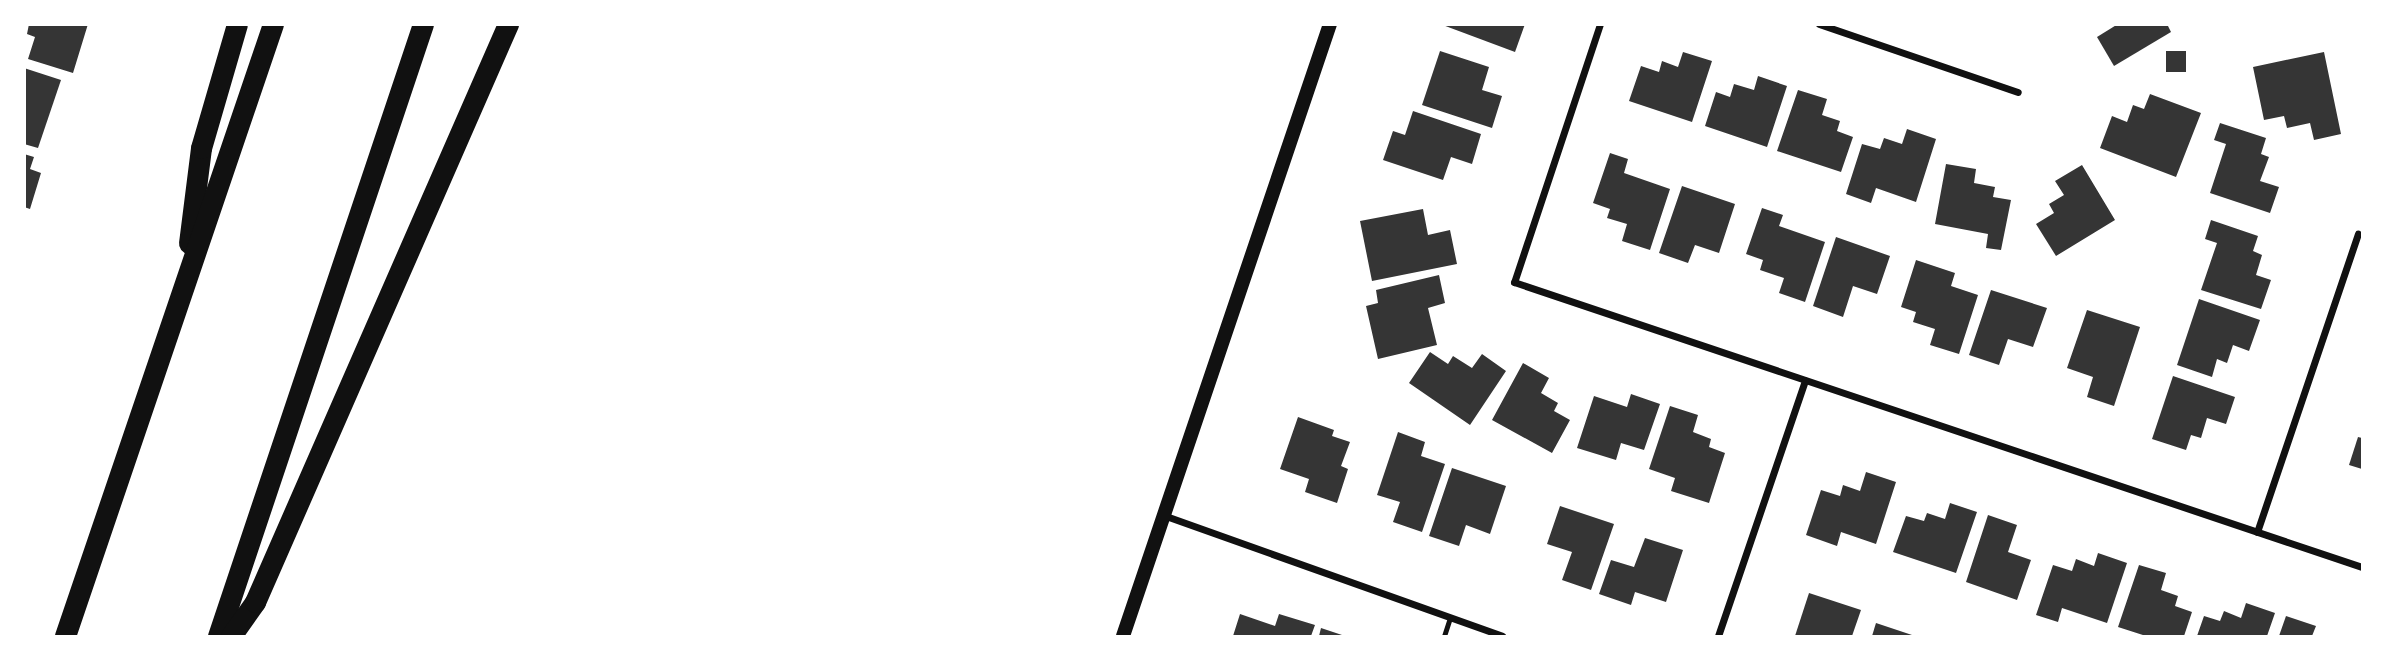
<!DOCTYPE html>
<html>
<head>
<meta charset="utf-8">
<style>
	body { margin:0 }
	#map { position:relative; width:2387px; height:661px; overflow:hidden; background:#fff; font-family:"Noto Serif",serif }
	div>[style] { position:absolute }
	.building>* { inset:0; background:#353535 }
	.service>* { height:5px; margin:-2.5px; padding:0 2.5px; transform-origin:2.5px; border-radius:2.5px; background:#111 }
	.minor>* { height:7px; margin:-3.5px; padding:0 3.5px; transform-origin:3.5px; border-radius:3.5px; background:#111 }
	.secondary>* { height:14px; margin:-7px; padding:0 7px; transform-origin:7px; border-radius:7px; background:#111 }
	.motorway>* { height:21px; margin:-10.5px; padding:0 10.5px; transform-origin:10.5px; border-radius:10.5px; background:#111 }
	span { translate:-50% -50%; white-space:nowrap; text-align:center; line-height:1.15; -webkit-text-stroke:5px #fff; paint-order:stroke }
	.frame { position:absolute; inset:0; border:26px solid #fff; pointer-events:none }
</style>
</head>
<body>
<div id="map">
	<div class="building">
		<i style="clip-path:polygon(29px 24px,88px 24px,73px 73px,28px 59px,35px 37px,27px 34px)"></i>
		<i style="clip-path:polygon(1440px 24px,1525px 24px,1515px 52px)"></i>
		<i style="clip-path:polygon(2118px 24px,2167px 24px,2171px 32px,2114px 66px,2097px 37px)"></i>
		<i style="clip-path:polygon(1440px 51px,1489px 67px,1482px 90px,1502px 96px,1492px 128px,1422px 105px)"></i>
		<i style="clip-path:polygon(2166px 51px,2186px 51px,2186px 72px,2166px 72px)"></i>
		<i style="clip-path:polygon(1683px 52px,1712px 61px,1692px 122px,1629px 101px,1641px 66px,1659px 72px,1662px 61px,1678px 67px)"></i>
		<i style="clip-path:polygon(2324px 52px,2341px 134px,2314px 140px,2310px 123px,2287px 128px,2284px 116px,2264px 120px,2253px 67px)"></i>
		<i style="clip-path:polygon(24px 68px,61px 80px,38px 148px,24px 144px)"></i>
		<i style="clip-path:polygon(1758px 76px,1787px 86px,1767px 147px,1705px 126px,1716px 92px,1730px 97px,1734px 84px,1754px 90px)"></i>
		<i style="clip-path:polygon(1798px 90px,1827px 99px,1822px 115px,1840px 121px,1837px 131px,1853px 137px,1841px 172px,1777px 151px)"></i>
		<i style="clip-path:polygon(2150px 94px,2201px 113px,2176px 177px,2100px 148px,2112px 116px,2127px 122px,2133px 105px,2144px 109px)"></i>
		<i style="clip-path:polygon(1413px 111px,1481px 134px,1472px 164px,1451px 157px,1443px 180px,1383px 160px,1393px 131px,1405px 135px)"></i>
		<i style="clip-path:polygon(2220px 123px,2266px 138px,2261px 154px,2269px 157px,2260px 181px,2279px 187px,2270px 213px,2210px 193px,2226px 144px,2214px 140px)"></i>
		<i style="clip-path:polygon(1907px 129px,1936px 139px,1916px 202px,1876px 188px,1871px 203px,1846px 194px,1862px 144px,1880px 149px,1884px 138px,1902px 144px)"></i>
		<i style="clip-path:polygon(1610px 153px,1628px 159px,1624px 173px,1670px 189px,1650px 250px,1622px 241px,1627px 224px,1607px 218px,1610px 209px,1593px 203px)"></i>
		<i style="clip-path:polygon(24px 154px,34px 157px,30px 169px,41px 173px,30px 209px,24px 207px)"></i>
		<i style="clip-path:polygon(1946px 164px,1976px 169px,1974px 183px,1995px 187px,1993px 197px,2011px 200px,2001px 250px,1986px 248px,1988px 234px,1935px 224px)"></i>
		<i style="clip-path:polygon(2082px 165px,2115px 220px,2056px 256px,2036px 224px,2054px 213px,2049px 204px,2064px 195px,2055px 181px)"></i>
		<i style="clip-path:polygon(1682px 186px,1735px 204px,1719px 253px,1695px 245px,1688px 263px,1659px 253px)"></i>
		<i style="clip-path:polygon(1762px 208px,1783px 215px,1779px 226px,1825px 242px,1805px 302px,1779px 293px,1784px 278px,1760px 270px,1763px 260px,1746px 254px)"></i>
		<i style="clip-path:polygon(1423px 209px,1428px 235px,1450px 230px,1457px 264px,1372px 281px,1360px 221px)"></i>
		<i style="clip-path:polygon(2211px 220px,2258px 236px,2253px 251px,2262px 255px,2256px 275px,2271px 280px,2261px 309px,2201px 290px,2217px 243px,2205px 239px)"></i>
		<i style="clip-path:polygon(1836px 237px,1890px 256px,1877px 294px,1853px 286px,1843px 317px,1813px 306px)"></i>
		<i style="clip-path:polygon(1916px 260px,1955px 273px,1951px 286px,1978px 295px,1959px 354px,1930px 345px,1935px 329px,1913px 322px,1916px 312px,1901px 307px)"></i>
		<i style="clip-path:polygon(1439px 275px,1445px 303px,1428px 308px,1437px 345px,1378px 359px,1366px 306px,1378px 303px,1376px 290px)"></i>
		<i style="clip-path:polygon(1991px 290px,2047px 308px,2033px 347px,2008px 339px,1999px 365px,1969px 355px)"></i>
		<i style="clip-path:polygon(2199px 299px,2260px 320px,2249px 351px,2233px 345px,2227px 363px,2217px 359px,2212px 377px,2177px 365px)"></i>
		<i style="clip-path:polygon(2087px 310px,2140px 327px,2114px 406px,2087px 397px,2093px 377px,2067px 368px)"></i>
		<i style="clip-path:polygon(1430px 352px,1448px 364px,1453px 356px,1472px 368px,1482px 354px,1506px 371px,1470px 425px,1409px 383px)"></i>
		<i style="clip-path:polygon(1523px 363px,1549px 378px,1541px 393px,1558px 403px,1554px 411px,1570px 420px,1552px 453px,1492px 420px)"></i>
		<i style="clip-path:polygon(2173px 376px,2235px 397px,2226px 424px,2207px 418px,2201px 438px,2191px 435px,2186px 450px,2152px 439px)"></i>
		<i style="clip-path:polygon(1631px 394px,1660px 404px,1644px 450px,1621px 443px,1616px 460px,1577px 448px,1594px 396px,1627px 407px)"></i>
		<i style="clip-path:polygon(1670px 406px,1698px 415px,1693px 432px,1711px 439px,1709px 447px,1725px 453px,1709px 503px,1671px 491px,1675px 478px,1649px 469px)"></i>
		<i style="clip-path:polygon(1298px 417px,1334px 430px,1332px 436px,1350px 442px,1341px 466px,1348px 469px,1337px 503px,1305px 492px,1309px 479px,1280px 469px)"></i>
		<i style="clip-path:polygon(1398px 432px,1425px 442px,1421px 456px,1445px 464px,1422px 532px,1393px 522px,1400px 502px,1377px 495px)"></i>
		<i style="clip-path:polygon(2358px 437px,2362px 438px,2362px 469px,2349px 465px)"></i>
		<i style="clip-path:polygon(1452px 468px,1506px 486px,1490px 534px,1466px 525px,1459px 546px,1429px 536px)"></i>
		<i style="clip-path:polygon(1866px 472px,1896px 482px,1876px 544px,1841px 532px,1837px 546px,1806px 535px,1821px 490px,1840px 496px,1843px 485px,1860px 491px)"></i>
		<i style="clip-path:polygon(1950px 503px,1977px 512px,1956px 573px,1893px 552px,1906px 516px,1924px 521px,1927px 513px,1945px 519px)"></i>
		<i style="clip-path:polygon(1560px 506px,1614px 524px,1591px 590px,1562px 580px,1572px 552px,1547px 544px)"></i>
		<i style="clip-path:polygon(1988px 515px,2017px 525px,2008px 552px,2031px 560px,2017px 600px,1966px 582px)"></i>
		<i style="clip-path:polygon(1645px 538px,1683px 550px,1666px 602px,1635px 592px,1631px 605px,1599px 594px,1611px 560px,1634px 567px)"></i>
		<i style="clip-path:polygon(2098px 553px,2127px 563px,2107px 623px,2062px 608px,2058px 622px,2036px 615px,2053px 565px,2072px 571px,2076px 559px,2094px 566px)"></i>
		<i style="clip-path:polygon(2139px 565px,2166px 573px,2161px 590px,2178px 596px,2175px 606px,2192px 612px,2184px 636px,2146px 636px,2118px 627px)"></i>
		<i style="clip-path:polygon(1809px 593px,1861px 610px,1852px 636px,1795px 636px)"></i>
		<i style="clip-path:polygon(2246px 603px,2275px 613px,2267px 636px,2197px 636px,2204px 616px,2220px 621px,2224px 611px,2241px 618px)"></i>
		<i style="clip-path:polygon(1240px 614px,1275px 626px,1279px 614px,1315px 625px,1311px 636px,1233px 636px)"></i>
		<i style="clip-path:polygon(2286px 616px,2316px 626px,2312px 636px,2279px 636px)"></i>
		<i style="clip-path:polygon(1876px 623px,1915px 636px,1872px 636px)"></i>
		<i style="clip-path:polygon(1321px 628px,1345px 636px,1319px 636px)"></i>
	</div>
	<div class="service">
		<i style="left:1444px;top:636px;width:19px;rotate:-72deg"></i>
	</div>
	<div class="minor">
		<i style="left:1600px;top:24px;width:272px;rotate:108.4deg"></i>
		<i style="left:1514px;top:282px;width:895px;rotate:18.58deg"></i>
		<i style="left:1819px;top:24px;width:210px;rotate:18.9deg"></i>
		<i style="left:1163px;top:515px;width:360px;rotate:19.6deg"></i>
		<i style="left:2257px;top:532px;width:315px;rotate:-71.3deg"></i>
		<i style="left:1718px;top:636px;width:270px;rotate:-71.2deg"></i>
	</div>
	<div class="secondary">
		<i style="left:1123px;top:636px;width:646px;rotate:-71.31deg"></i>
	</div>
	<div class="motorway">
		<i style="left:189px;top:243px;width:96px;rotate:-82.8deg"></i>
		<i style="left:201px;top:148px;width:129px;rotate:-73.8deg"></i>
		<i style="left:65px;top:636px;width:646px;rotate:-71.23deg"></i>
		<i style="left:218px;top:636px;width:645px;rotate:-71.48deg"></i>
		<i style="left:231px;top:636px;width:42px;rotate:-54.8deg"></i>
		<i style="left:255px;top:602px;width:631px;rotate:-66.36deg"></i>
	</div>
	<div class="frame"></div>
</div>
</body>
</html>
